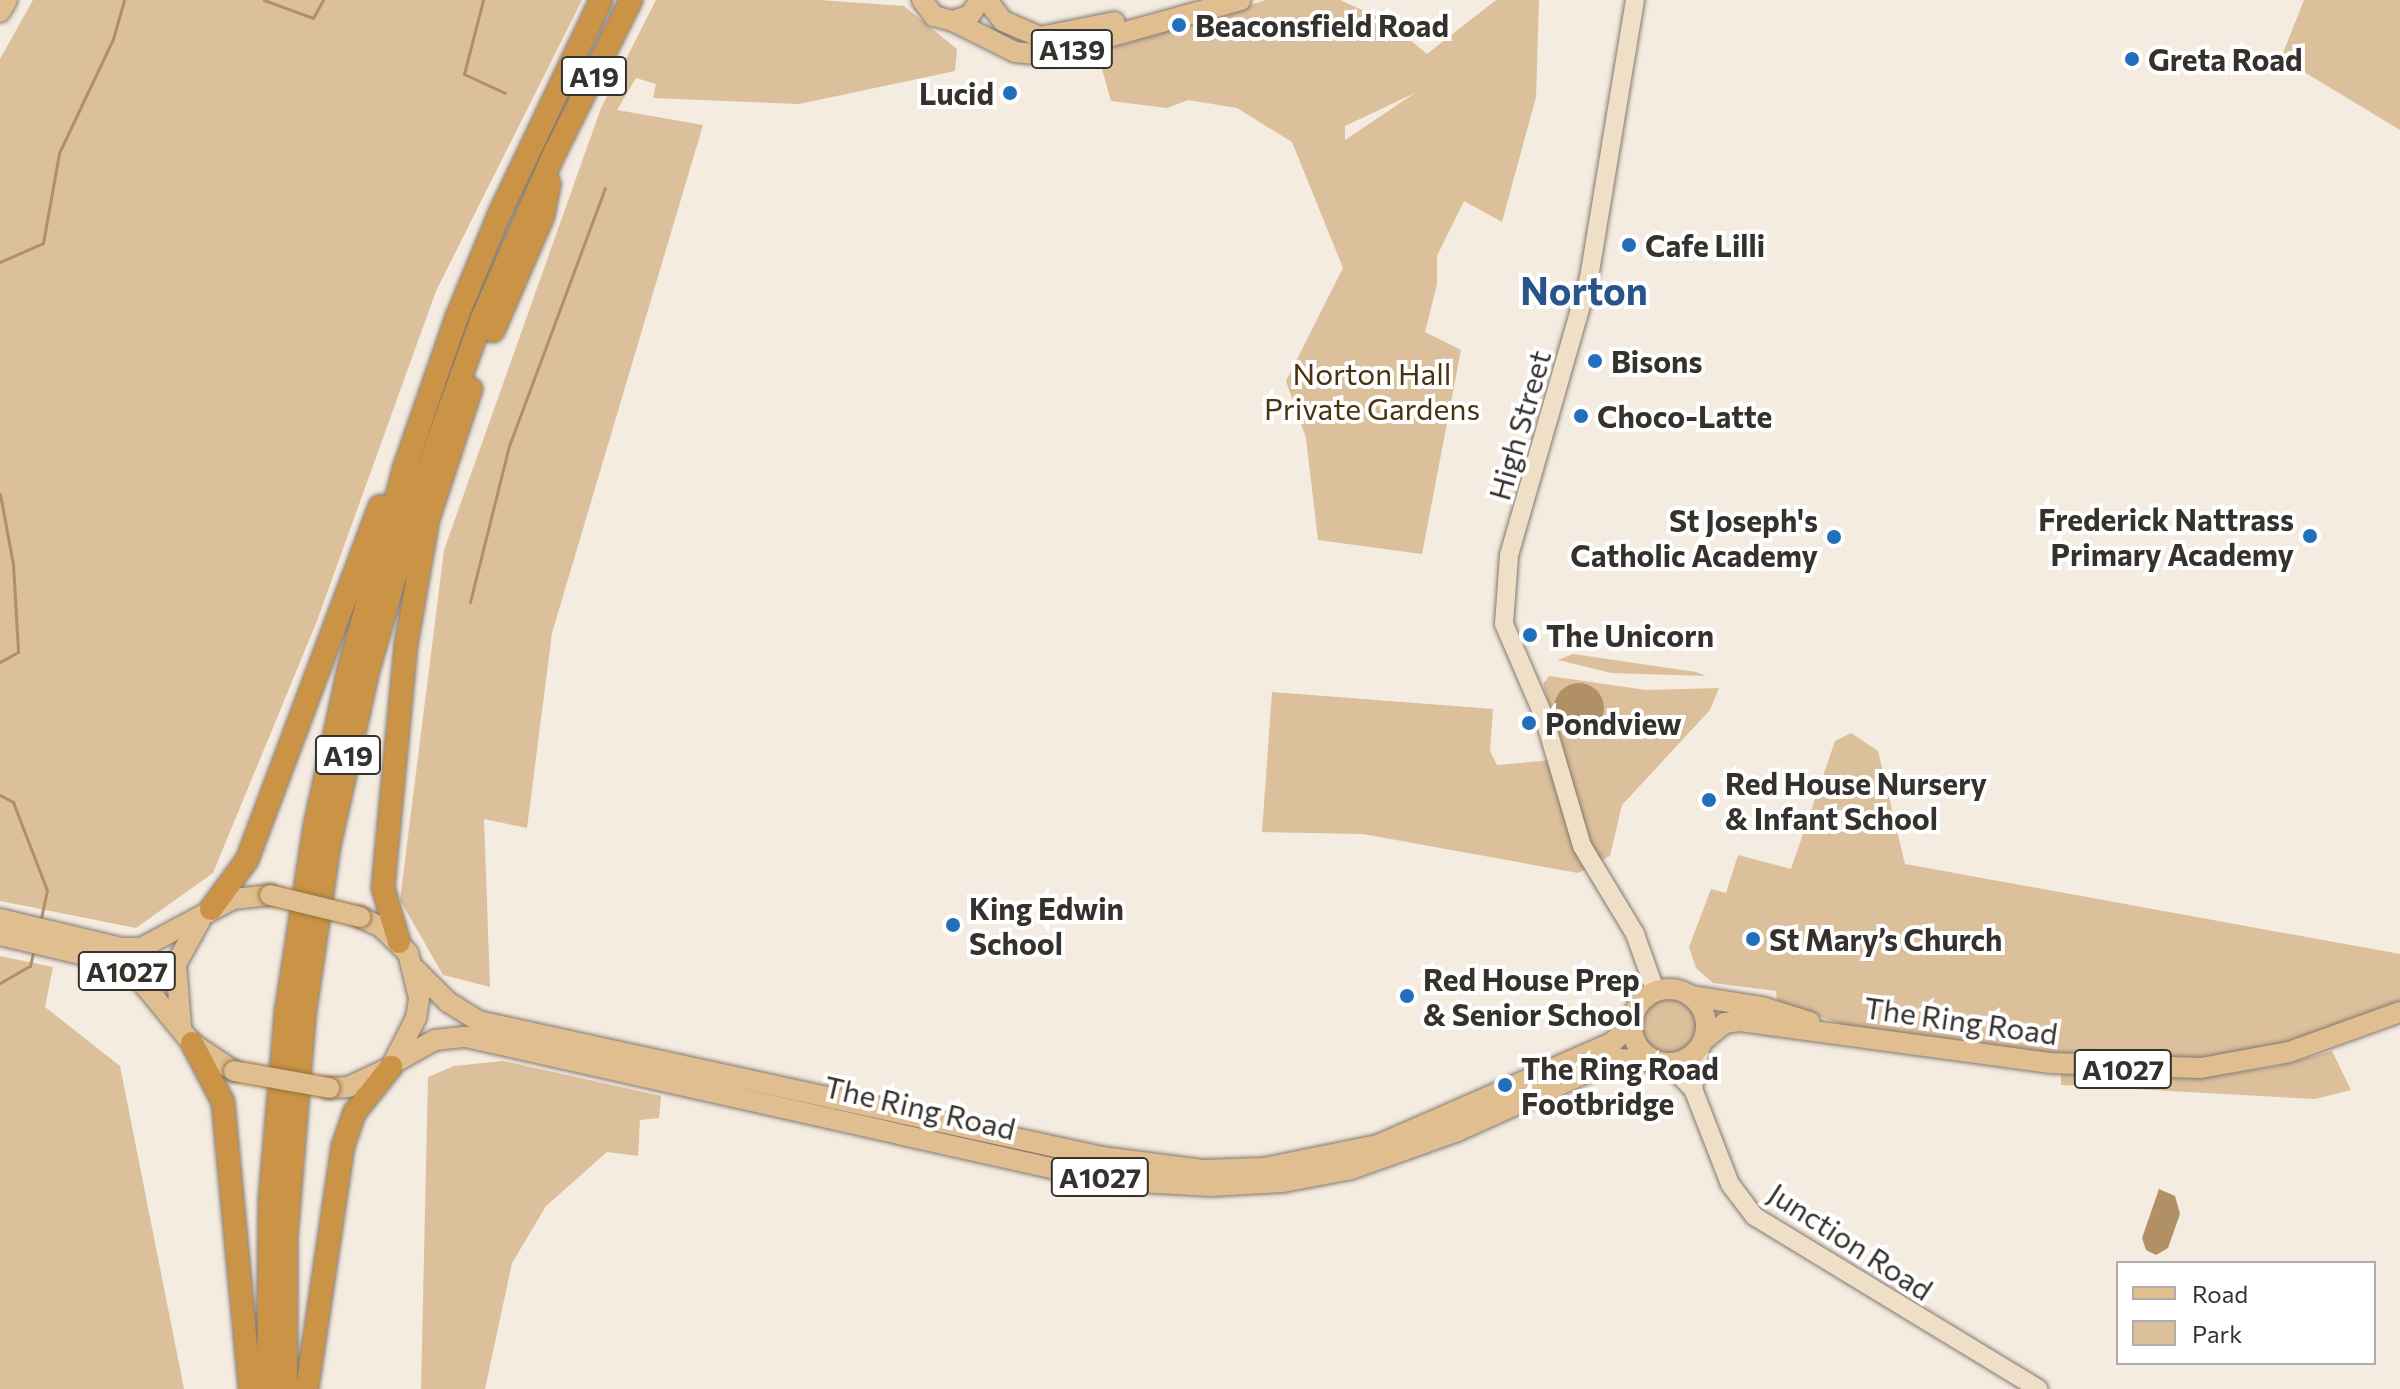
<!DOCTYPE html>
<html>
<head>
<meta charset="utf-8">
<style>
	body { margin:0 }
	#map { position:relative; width:2400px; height:1389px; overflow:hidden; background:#f4ebe1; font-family:Commissioner,sans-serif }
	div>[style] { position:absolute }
	.green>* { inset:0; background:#dcbf9b }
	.round { border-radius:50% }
	.water>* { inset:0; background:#b19066 }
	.stream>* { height:3px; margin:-1.5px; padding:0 1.5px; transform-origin:1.5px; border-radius:1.5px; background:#b19066 }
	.roads { filter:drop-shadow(0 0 2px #817970) drop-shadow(0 0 2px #817970) }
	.secondary>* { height:18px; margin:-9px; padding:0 9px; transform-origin:9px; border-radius:9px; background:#efdfc7 }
	.primary>* { height:20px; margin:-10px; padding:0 10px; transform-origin:10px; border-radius:10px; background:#e0be8f }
	.primary>.ring { margin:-10px; padding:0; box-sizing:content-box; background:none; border:20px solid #e0be8f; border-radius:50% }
	.highway>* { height:22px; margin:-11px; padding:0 11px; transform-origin:11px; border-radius:11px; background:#cb9345 }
	.bridges { filter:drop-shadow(0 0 2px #96713d) drop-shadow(0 0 2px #96713d) }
	.primary-bridge>* { height:20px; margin:-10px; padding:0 10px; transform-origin:10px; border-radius:10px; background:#e0be8f }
	.dots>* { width:22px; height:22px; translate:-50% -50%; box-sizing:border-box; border:4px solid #fff; border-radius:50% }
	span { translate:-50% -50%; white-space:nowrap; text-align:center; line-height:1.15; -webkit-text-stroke:8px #fff; paint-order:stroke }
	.shield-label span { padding:2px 6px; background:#fff; border:2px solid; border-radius:6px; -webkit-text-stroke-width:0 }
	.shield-label { font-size:28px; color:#35312d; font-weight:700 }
	.poi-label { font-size:30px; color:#35312d; font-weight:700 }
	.left { translate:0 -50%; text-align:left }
	.right { translate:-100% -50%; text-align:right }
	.park-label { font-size:30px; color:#4b3310 }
	.street-label { font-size:30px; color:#35312d }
	.district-label { font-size:38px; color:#275589; font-weight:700 }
	.legend { position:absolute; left:2116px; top:1261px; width:260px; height:104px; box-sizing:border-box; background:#fff; border:2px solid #aeadab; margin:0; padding:10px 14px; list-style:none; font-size:24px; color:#35312d }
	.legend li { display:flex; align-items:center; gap:16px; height:40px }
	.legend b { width:40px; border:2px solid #aeadab }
</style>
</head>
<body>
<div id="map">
	<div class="green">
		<i style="clip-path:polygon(33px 0,582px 0,436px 291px,317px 621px,213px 873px,136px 928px,0 901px,0 59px)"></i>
		<i style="clip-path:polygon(656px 0,819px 0,904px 6px,957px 49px,955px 71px,799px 104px,653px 98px,656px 84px,636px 78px,617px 110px,703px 125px,552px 633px,527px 828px,484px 819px,490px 987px,443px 975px,400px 900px,444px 550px,601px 108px)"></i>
		<i style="clip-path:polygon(evenodd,1266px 0,1340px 0,1387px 21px,1427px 54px,1496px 0,1539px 0,1536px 97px,1502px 222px,1464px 201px,1437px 256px,1437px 284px,1425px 332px,1461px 350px,1422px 554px,1318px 540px,1306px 438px,1286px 381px,1343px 268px,1292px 142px,1237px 108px,1188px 100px,1167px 108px,1111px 101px,1097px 52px,1266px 0,1419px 91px,1418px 91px,1345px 140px,1345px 126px,1419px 91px)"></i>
		<i style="clip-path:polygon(2304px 0,2400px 0,2400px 130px,2281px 58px)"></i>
		<i style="clip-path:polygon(1573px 654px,1696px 672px,1706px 676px,1611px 673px,1558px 660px)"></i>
		<i style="clip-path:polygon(1549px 676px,1646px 690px,1719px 688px,1710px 710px,1622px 805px,1610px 856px,1578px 873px,1363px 834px,1262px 832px,1272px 692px,1493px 709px,1490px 751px,1497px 765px,1564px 759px,1543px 684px)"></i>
		<i style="clip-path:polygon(1851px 733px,1878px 751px,1905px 864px,2400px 954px,2400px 1005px,2322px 1035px,2224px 1059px,2016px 1052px,1856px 1029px,1777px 1002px,1776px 991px,1713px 983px,1696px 968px,1689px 947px,1711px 889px,1726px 893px,1738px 855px,1791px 869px,1835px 741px)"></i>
		<i style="clip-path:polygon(0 956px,53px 967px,45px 1007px,120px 1066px,184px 1389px,0 1389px)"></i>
		<i class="round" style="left:1640px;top:997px;width:58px;height:58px"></i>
		<i style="clip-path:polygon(2332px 1051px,2351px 1090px,2315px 1099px,2061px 1085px,2061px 1074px,2195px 1078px,2273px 1067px)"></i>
		<i style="clip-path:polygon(503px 1061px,661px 1096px,659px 1118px,640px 1120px,638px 1156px,607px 1152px,546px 1206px,512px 1263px,485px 1389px,421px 1389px,428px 1077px,454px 1066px)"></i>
	</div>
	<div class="water">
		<i class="round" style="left:1554px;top:683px;width:50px;height:50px"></i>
		<i style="clip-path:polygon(2159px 1189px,2175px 1196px,2180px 1214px,2168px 1248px,2156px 1255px,2146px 1250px,2142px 1238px)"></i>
	</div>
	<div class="stream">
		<i style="left:264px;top:0;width:52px;rotate:20.2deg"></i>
		<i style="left:313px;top:18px;width:21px;rotate:-61deg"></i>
		<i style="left:483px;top:0;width:76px;rotate:104.4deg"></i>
		<i style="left:464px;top:74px;width:45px;rotate:24.9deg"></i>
		<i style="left:0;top:262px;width:47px;rotate:-23.8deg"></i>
		<i style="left:43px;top:243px;width:91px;rotate:-79.9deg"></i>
		<i style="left:59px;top:153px;width:126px;rotate:-64.7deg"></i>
		<i style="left:113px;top:39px;width:41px;rotate:-74.2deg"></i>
		<i style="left:0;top:494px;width:71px;rotate:79.5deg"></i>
		<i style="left:13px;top:564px;width:88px;rotate:86.7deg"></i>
		<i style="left:18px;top:652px;width:21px;rotate:151deg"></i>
		<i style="left:470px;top:602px;width:161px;rotate:-76deg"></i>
		<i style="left:509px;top:446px;width:275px;rotate:-69.6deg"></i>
		<i style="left:0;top:795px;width:15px;rotate:28deg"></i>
		<i style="left:13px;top:802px;width:94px;rotate:68.9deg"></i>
		<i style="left:47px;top:890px;width:33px;rotate:102deg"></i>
		<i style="left:0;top:983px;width:34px;rotate:-30deg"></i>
		<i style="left:30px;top:966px;width:17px;rotate:-77deg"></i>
	</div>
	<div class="roads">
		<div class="secondary">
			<i style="left:1635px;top:0;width:282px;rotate:99.4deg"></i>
			<i style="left:1589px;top:278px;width:289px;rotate:106.1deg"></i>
			<i style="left:1509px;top:556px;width:68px;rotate:94.2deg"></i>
			<i style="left:1504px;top:624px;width:101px;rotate:66.7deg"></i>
			<i style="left:1544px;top:717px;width:134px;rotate:73.6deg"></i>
			<i style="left:1582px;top:846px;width:103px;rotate:58.9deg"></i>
			<i style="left:1635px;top:934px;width:59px;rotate:70.3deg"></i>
			<i style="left:1700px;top:1048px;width:42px;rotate:99.7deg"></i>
			<i style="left:1693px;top:1089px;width:102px;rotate:68.7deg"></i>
			<i style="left:1730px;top:1184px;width:40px;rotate:53deg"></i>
			<i style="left:1754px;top:1216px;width:333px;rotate:31.3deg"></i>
			<i style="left:1667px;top:1063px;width:37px;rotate:45deg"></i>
		</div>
		<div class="primary">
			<i style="left:922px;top:0;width:20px;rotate:53deg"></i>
			<i style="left:934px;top:16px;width:20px;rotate:15deg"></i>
			<i style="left:953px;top:21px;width:18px;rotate:-19deg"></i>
			<i style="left:970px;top:15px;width:18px;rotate:-56deg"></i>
			<i style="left:987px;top:0;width:26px;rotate:53deg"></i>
			<i style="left:1003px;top:21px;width:40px;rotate:23.4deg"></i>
			<i style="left:1040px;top:37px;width:76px;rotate:-11.3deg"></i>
			<i style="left:0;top:12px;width:14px;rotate:-60deg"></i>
			<i style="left:953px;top:21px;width:69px;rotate:26.6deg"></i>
			<i style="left:1015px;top:52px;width:28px;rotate:6deg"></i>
			<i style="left:1043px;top:55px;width:205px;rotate:-15.5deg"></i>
			<i style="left:0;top:919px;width:125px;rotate:13.4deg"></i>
			<i style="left:122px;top:948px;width:19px"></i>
			<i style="left:141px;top:948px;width:104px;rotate:-28deg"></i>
			<i style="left:233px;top:899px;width:37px;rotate:-6deg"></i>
			<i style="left:0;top:935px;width:117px;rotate:13.3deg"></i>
			<i style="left:114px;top:962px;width:32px;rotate:35deg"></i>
			<i style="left:140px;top:980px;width:82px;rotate:50.5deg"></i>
			<i style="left:192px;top:1043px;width:50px;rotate:33.7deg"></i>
			<i style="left:415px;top:969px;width:47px;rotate:45deg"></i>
			<i style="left:448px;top:1002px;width:36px;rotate:32deg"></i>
			<i style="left:478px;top:1021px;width:639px;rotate:12.3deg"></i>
			<i style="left:1102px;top:1157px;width:101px;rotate:7.4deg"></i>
			<i style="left:1202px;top:1170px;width:62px;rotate:-1.8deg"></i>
			<i style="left:1264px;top:1168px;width:116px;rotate:-11.4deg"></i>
			<i style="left:1378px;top:1145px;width:255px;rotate:-23.6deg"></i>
			<i style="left:1612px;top:1043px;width:30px;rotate:-45deg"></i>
			<i class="ring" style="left:1632px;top:989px;width:54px;height:54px"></i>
			<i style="left:1691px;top:996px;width:72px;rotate:8.8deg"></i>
			<i style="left:1762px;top:1007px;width:50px;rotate:17.4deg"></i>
			<i style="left:181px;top:1026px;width:62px;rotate:-94.6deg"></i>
			<i style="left:176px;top:964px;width:49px;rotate:-60.8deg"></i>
			<i style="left:1704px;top:1040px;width:27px;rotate:-39deg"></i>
			<i style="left:1725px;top:1023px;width:15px;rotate:-8deg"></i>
			<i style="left:1740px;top:1021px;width:312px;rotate:7.7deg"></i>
			<i style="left:2049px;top:1063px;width:152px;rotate:1.9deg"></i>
			<i style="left:2201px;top:1068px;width:89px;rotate:-10.3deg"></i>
			<i style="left:2289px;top:1052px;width:118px;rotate:-19.8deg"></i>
			<i style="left:399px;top:1060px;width:41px;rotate:-29.1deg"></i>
			<i style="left:435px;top:1040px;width:31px;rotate:-6deg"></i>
			<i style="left:466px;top:1037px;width:604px;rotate:12.63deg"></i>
			<i style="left:1055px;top:1169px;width:84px;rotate:8.9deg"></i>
			<i style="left:1138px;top:1182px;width:73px;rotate:3.1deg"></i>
			<i style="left:1211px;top:1186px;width:72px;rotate:-3.2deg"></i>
			<i style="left:1283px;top:1182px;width:69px;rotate:-10.8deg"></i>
			<i style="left:1351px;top:1169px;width:114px;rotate:-19.6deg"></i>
			<i style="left:1458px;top:1131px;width:175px;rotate:-24.4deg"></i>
			<i style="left:1617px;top:1059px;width:38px;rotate:3deg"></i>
			<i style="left:329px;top:1088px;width:19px;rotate:-3deg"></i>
			<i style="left:348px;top:1087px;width:47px;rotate:-24.9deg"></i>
			<i style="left:391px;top:1067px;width:55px;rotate:-63deg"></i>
			<i style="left:416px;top:1018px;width:20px;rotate:-81deg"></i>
			<i style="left:419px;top:998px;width:46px;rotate:-103.7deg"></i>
			<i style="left:408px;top:953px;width:37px;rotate:-136deg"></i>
			<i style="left:381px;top:927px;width:23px;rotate:-155deg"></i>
		</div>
		<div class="highway">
			<i style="left:493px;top:331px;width:125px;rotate:-66.5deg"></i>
			<i style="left:543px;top:216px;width:33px;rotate:-79deg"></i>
			<i style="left:211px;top:909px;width:61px;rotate:-53.7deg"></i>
			<i style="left:247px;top:860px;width:378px;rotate:-69.4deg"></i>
			<i style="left:399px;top:942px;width:56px;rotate:-106.5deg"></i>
			<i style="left:383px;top:888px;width:244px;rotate:-84.6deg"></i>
			<i style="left:406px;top:645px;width:128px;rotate:-80.1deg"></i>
			<i style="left:428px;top:519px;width:137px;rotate:-71.7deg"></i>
			<i style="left:192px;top:1043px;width:67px;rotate:62.3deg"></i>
			<i style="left:223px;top:1102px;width:288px;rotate:84.6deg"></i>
			<i style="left:268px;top:1389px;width:189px;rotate:-89.4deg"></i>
			<i style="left:270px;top:1200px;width:188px;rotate:-85.1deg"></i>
			<i style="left:286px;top:1013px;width:189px;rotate:-81.2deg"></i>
			<i style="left:315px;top:826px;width:157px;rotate:-77.8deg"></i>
			<i style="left:348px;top:673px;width:212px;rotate:-74.6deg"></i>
			<i style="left:404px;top:469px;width:161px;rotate:-70.8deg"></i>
			<i style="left:457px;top:317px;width:110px;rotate:-67.6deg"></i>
			<i style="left:499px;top:215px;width:238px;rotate:-64.6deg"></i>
			<i style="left:286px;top:1389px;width:151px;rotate:-90deg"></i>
			<i style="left:286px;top:1238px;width:222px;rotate:-85.3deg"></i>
			<i style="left:304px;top:1017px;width:173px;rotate:-81.7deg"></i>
			<i style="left:329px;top:846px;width:176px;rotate:-77.5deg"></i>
			<i style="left:367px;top:674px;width:198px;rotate:-73.9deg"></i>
			<i style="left:422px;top:484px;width:177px;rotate:-70.1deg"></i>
			<i style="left:482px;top:318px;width:181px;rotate:-66.3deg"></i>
			<i style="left:555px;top:152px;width:170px;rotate:-63.4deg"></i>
			<i style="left:307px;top:1389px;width:246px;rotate:-81.6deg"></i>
			<i style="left:343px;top:1146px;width:36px;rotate:-71deg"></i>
			<i style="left:355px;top:1112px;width:58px;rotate:-51.3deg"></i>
		</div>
	</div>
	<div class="bridges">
		<div class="primary-bridge">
			<i style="left:270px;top:895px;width:93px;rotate:13.7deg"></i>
			<i style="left:234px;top:1071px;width:97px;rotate:10.1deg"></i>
		</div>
	</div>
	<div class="dots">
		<i style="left:1179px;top:25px;background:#226ebd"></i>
		<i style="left:2132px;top:59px;background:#226ebd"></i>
		<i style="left:1010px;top:93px;background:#226ebd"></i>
		<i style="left:1629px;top:245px;background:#226ebd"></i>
		<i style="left:1595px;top:361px;background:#226ebd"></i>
		<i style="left:1581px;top:416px;background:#226ebd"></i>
		<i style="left:2310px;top:536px;background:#226ebd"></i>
		<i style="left:1834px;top:537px;background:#226ebd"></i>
		<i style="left:1530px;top:635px;background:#226ebd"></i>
		<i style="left:1529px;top:723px;background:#226ebd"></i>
		<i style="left:1709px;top:800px;background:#226ebd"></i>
		<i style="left:953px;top:925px;background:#226ebd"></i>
		<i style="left:1753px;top:939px;background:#226ebd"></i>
		<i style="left:1407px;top:996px;background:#226ebd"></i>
		<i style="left:1505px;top:1085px;background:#226ebd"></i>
	</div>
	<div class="shield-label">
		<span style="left:1072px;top:49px">A139</span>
		<span style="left:594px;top:76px">A19</span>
		<span style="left:348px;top:755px">A19</span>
		<span style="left:127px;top:971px">A1027</span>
		<span style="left:2123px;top:1069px">A1027</span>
		<span style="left:1100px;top:1177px">A1027</span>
	</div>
	<div class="poi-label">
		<span class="left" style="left:1195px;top:25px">Beaconsfield Road</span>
		<span class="left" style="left:2148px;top:59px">Greta Road</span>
		<span class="right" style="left:994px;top:93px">Lucid</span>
		<span class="left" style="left:1645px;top:245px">Cafe Lilli</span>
		<span class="left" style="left:1611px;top:361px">Bisons</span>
		<span class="left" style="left:1597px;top:416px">Choco-Latte</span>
		<span class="right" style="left:2294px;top:536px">Frederick Nattrass<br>Primary Academy</span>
		<span class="right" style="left:1818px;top:537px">St Joseph's<br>Catholic Academy</span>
		<span class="left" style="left:1546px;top:635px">The Unicorn</span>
		<span class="left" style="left:1545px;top:723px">Pondview</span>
		<span class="left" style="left:1725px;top:800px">Red House Nursery<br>&amp; Infant School</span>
		<span class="left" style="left:969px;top:925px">King Edwin<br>School</span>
		<span class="left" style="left:1769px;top:939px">St Mary’s Church</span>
		<span class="left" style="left:1423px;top:996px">Red House Prep<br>&amp; Senior School</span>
		<span class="left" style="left:1521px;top:1085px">The Ring Road<br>Footbridge</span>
	</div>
	<div class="park-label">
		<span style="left:1372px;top:390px">Norton Hall<br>Private Gardens</span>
	</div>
	<div class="street-label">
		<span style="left:1519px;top:425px;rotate:-74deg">High Street</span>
		<span style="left:1961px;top:1020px;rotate:8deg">The Ring Road</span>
		<span style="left:920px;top:1107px;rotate:13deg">The Ring Road</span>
		<span style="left:1851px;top:1241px;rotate:33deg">Junction Road</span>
	</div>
	<div class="district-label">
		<span style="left:1584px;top:290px">Norton</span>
	</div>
	<ul class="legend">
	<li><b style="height:10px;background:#e0be8f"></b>Road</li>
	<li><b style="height:22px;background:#dcbf9b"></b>Park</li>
	</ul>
</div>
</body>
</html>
